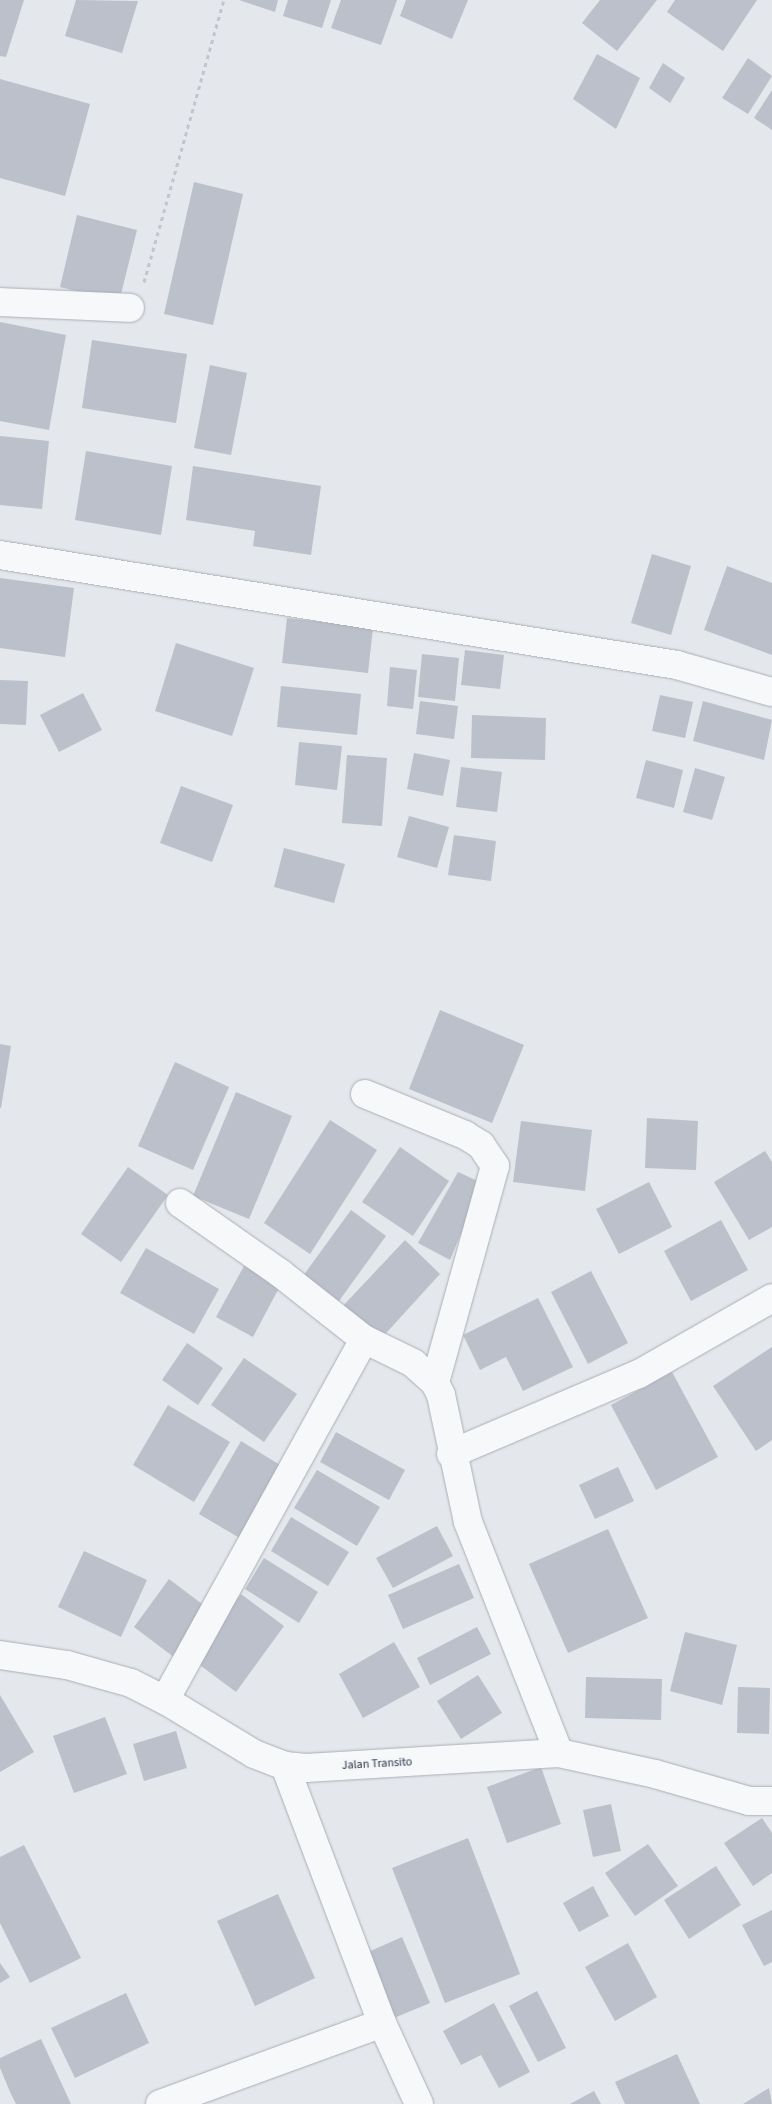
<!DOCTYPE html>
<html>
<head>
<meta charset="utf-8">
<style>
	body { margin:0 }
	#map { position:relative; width:772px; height:2104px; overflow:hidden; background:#e4e7ec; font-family:"Source Sans 3",sans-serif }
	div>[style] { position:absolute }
	.building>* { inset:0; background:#bbc0ca }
	.path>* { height:3px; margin-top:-1.5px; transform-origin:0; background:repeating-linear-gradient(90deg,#c2c5cb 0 4px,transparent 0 8px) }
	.roads { filter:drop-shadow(0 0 1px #a9aeb7) drop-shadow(0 0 1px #a9aeb7) }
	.minor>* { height:28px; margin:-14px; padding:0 14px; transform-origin:14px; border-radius:14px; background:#f7f8fa }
	.tertiary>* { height:28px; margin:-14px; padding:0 14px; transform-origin:14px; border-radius:14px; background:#f7f8fa }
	span { translate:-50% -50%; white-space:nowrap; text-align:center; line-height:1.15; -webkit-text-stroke:5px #f4f6f9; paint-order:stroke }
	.street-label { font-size:12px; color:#2b3445 }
</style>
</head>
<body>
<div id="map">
	<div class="building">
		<i style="clip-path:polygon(0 0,24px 0,6px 57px,0 56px)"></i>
		<i style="clip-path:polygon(76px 0,138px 1px,122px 53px,65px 36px)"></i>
		<i style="clip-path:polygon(239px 0,278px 0,275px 12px)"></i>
		<i style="clip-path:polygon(288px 0,331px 0,322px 28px,283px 16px)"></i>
		<i style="clip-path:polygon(341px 0,397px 0,381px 45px,331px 28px)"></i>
		<i style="clip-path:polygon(406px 0,468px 0,452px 39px,400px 16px)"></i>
		<i style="clip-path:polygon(600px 0,657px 0,617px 51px,582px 23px)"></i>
		<i style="clip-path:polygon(675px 0,757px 0,723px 51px,667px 12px)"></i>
		<i style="clip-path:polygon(597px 54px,640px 78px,616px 129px,573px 99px)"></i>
		<i style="clip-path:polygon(748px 58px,772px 76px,748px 114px,722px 98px)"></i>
		<i style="clip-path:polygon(663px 63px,685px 78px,670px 103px,649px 88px)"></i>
		<i style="clip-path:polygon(0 79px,90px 104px,65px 196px,0 178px)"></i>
		<i style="clip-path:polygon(772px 90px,772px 130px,754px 118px)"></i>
		<i style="clip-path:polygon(194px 182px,243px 194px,213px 325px,164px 314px)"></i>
		<i style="clip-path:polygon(77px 215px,137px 230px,119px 302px,60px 287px)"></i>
		<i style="clip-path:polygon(0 322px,66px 335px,49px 430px,0 421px)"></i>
		<i style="clip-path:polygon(92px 340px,187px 354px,176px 423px,82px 408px)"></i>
		<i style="clip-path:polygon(210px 365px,247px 373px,231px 455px,194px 448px)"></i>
		<i style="clip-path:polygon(0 436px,49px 441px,42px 509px,0 505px)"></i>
		<i style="clip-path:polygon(86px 451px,172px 466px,161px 535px,75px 520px)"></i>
		<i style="clip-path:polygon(193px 466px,321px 486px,311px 555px,253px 546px,255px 531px,186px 520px)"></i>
		<i style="clip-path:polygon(652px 554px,691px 566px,671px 635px,631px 623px)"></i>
		<i style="clip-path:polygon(727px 566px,772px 583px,772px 655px,704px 630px)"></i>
		<i style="clip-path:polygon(0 578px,74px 588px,65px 657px,0 648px)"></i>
		<i style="clip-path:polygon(287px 618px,373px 628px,368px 673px,282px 663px)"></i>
		<i style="clip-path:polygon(176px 643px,254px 668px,232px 736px,155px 711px)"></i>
		<i style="clip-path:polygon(465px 650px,504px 655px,500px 689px,461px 685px)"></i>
		<i style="clip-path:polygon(422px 654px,459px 658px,455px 701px,418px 697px)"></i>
		<i style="clip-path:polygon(390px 667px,417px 670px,413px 709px,387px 706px)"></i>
		<i style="clip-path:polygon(0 680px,28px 681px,26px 725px,0 724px)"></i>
		<i style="clip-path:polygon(281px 686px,361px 694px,357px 735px,277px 727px)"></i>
		<i style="clip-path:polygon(83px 693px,102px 730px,59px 752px,40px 715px)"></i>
		<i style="clip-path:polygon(660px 695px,693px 702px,685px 738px,652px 731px)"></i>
		<i style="clip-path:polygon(420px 701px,458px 706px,454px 739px,416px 734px)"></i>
		<i style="clip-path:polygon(703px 701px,772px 720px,764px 760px,693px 741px)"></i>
		<i style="clip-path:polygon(472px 715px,546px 718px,545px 760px,471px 758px)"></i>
		<i style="clip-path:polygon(299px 742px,342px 746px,337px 790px,295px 785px)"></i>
		<i style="clip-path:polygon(414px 753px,450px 760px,443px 796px,407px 789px)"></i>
		<i style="clip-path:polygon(347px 755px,387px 758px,382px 826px,342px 823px)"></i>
		<i style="clip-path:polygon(646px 760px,683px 770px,674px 808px,636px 798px)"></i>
		<i style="clip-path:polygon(461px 767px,502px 772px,497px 812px,456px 807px)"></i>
		<i style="clip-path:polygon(695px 768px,725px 777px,712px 820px,683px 812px)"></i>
		<i style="clip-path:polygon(181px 786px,233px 805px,212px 862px,160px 843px)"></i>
		<i style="clip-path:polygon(409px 816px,449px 827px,437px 868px,397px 857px)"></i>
		<i style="clip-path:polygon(454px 835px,496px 841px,491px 881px,448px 875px)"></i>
		<i style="clip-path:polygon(284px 848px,345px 864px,334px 903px,274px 887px)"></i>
		<i style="clip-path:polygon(440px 1010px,524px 1045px,492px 1123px,409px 1089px)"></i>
		<i style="clip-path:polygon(0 1044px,11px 1046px,1px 1108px,0 1108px)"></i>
		<i style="clip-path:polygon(175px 1062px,229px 1087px,193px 1170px,138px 1146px)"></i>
		<i style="clip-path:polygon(236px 1092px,292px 1116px,249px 1219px,193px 1196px)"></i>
		<i style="clip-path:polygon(647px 1118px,698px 1121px,696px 1170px,645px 1168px)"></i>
		<i style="clip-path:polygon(330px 1120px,377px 1150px,310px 1254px,264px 1223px)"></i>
		<i style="clip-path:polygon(521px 1121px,592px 1130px,585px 1191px,513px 1182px)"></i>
		<i style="clip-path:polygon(400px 1147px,449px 1181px,413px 1236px,362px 1202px)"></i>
		<i style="clip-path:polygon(765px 1151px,772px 1162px,772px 1227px,749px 1240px,714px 1182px)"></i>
		<i style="clip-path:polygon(128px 1167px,168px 1195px,121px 1262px,81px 1234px)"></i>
		<i style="clip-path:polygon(458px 1172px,482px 1183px,450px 1260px,418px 1243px)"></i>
		<i style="clip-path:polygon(649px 1182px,672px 1227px,619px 1254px,596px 1209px)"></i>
		<i style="clip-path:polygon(351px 1210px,386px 1236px,339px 1301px,303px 1276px)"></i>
		<i style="clip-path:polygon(721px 1220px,748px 1270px,691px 1301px,664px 1251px)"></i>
		<i style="clip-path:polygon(405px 1240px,440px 1274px,378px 1342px,341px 1308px)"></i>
		<i style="clip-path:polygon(146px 1248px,219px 1289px,194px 1334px,120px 1293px)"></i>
		<i style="clip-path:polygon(244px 1266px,280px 1286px,253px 1337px,216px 1317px)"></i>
		<i style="clip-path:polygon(591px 1271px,628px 1343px,588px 1364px,551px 1292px)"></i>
		<i style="clip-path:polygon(538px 1298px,573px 1367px,523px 1391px,506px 1357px,480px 1370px,463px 1335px)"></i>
		<i style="clip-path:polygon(187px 1343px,223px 1368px,198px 1405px,162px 1380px)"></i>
		<i style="clip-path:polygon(772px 1347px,772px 1440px,756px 1451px,713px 1386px)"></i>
		<i style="clip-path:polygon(244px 1358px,297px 1394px,264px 1442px,211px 1405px)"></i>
		<i style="clip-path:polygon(672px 1372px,718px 1457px,656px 1490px,611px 1405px)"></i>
		<i style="clip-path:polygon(168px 1405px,230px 1442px,194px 1502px,133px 1465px)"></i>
		<i style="clip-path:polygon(336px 1432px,405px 1470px,389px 1500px,320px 1462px)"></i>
		<i style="clip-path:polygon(241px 1441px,290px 1471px,248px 1543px,199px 1514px)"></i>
		<i style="clip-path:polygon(618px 1467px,634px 1501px,595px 1519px,579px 1485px)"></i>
		<i style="clip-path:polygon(317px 1470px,380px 1507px,357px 1546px,294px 1508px)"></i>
		<i style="clip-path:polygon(291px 1517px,349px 1552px,328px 1586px,271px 1551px)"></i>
		<i style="clip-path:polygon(437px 1526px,453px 1556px,393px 1588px,376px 1558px)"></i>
		<i style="clip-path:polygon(608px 1529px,648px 1618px,568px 1653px,529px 1564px)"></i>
		<i style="clip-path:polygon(84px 1551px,147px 1580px,121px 1637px,58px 1607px)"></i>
		<i style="clip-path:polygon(264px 1558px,318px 1592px,299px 1623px,245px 1589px)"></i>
		<i style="clip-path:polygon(459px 1564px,474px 1598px,403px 1629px,388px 1595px)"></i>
		<i style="clip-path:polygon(169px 1579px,210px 1610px,175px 1658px,134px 1627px)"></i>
		<i style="clip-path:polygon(241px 1594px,284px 1626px,236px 1692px,193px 1660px)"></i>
		<i style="clip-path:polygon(477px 1627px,491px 1654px,430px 1685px,417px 1658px)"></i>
		<i style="clip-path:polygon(685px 1632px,737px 1645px,722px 1705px,670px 1691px)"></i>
		<i style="clip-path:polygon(394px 1642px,420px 1687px,363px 1718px,339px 1674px)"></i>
		<i style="clip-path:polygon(478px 1675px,502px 1713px,461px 1739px,437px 1701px)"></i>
		<i style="clip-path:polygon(586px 1677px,662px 1679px,661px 1720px,585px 1718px)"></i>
		<i style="clip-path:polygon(738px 1687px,770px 1688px,769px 1734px,737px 1733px)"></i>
		<i style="clip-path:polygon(0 1695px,34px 1752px,0 1772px)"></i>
		<i style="clip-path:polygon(105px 1717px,127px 1774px,74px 1793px,53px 1736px)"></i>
		<i style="clip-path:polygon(176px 1731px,187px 1768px,144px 1781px,133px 1744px)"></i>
		<i style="clip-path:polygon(541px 1767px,561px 1824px,507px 1843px,487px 1787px)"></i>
		<i style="clip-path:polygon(611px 1804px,621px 1851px,593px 1857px,583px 1810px)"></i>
		<i style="clip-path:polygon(762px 1818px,772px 1833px,772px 1873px,753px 1886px,724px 1843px)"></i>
		<i style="clip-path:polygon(468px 1838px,520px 1974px,445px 2003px,392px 1868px)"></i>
		<i style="clip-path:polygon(648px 1844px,678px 1886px,635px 1916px,605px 1873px)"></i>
		<i style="clip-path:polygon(24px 1845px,81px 1958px,30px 1983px,0 1923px,0 1857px)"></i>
		<i style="clip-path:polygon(716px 1866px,741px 1905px,689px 1939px,664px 1900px)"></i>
		<i style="clip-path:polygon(593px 1886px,609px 1916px,579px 1932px,563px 1903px)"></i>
		<i style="clip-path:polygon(278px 1894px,315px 1978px,255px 2006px,217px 1921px)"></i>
		<i style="clip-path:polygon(772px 1910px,772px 1962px,764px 1966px,742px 1925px)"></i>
		<i style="clip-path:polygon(402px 1937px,430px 2003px,394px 2018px,366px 1953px)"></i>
		<i style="clip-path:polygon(628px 1943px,657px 1997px,615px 2021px,585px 1967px)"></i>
		<i style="clip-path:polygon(0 1963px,10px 1977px,0 1983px)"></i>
		<i style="clip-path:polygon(537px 1991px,566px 2048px,538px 2062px,509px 2006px)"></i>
		<i style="clip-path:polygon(126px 1993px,149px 2043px,75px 2078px,51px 2028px)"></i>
		<i style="clip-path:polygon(494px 2003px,530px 2072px,499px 2088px,481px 2055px,461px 2065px,443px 2031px)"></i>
		<i style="clip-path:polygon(41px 2039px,71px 2104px,16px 2104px,11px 2094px,0 2068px,0 2058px)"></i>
		<i style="clip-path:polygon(677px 2054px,700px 2104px,625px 2104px,615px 2082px)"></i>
		<i style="clip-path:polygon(769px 2088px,772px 2104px,743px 2104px)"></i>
		<i style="clip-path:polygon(594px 2091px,601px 2104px,570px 2104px)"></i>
	</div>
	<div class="path">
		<i style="left:144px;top:282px;width:293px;rotate:-74.2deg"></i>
	</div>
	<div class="roads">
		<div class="minor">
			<i style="left:0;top:302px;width:130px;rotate:2.6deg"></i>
			<i style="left:0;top:555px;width:686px;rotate:9.23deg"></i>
			<i style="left:677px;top:665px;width:99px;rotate:15.9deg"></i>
			<i style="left:365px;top:1094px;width:108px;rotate:22.3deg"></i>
			<i style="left:465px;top:1135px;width:19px;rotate:32deg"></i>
			<i style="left:481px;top:1145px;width:25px;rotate:56deg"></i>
			<i style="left:495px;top:1166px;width:225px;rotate:105.5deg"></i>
			<i style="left:435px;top:1383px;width:13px;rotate:63deg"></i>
			<i style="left:441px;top:1395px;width:130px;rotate:78deg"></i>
			<i style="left:468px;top:1522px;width:248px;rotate:68.5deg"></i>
			<i style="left:180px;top:1203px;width:122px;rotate:35deg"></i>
			<i style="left:280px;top:1273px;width:107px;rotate:38.2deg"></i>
			<i style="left:364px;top:1339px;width:55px;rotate:26.1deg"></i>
			<i style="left:413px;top:1363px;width:30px;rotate:42deg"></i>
			<i style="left:451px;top:1454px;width:204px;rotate:-23.1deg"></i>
			<i style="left:639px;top:1374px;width:153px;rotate:-29.7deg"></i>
			<i style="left:165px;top:1700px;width:412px;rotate:-61.1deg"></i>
			<i style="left:160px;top:2104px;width:236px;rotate:-20deg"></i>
		</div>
		<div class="tertiary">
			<i style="left:0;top:1655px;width:68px;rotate:8.5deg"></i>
			<i style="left:67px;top:1665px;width:66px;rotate:15.7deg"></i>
			<i style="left:131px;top:1683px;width:38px;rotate:27deg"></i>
			<i style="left:165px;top:1700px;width:104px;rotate:31.2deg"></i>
			<i style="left:254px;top:1754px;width:33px;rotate:21deg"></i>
			<i style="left:285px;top:1766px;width:21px;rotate:5deg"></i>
			<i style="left:306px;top:1768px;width:253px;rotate:-3.4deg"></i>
			<i style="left:559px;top:1753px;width:98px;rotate:12.3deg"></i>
			<i style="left:655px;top:1774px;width:98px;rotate:16deg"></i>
			<i style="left:749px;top:1801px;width:23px"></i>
			<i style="left:285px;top:1766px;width:275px;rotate:69.3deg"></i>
			<i style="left:382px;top:2023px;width:89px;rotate:65.4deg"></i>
		</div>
	</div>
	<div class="street-label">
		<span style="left:377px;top:1764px;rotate:-3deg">Jalan Transito</span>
	</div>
</div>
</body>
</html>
